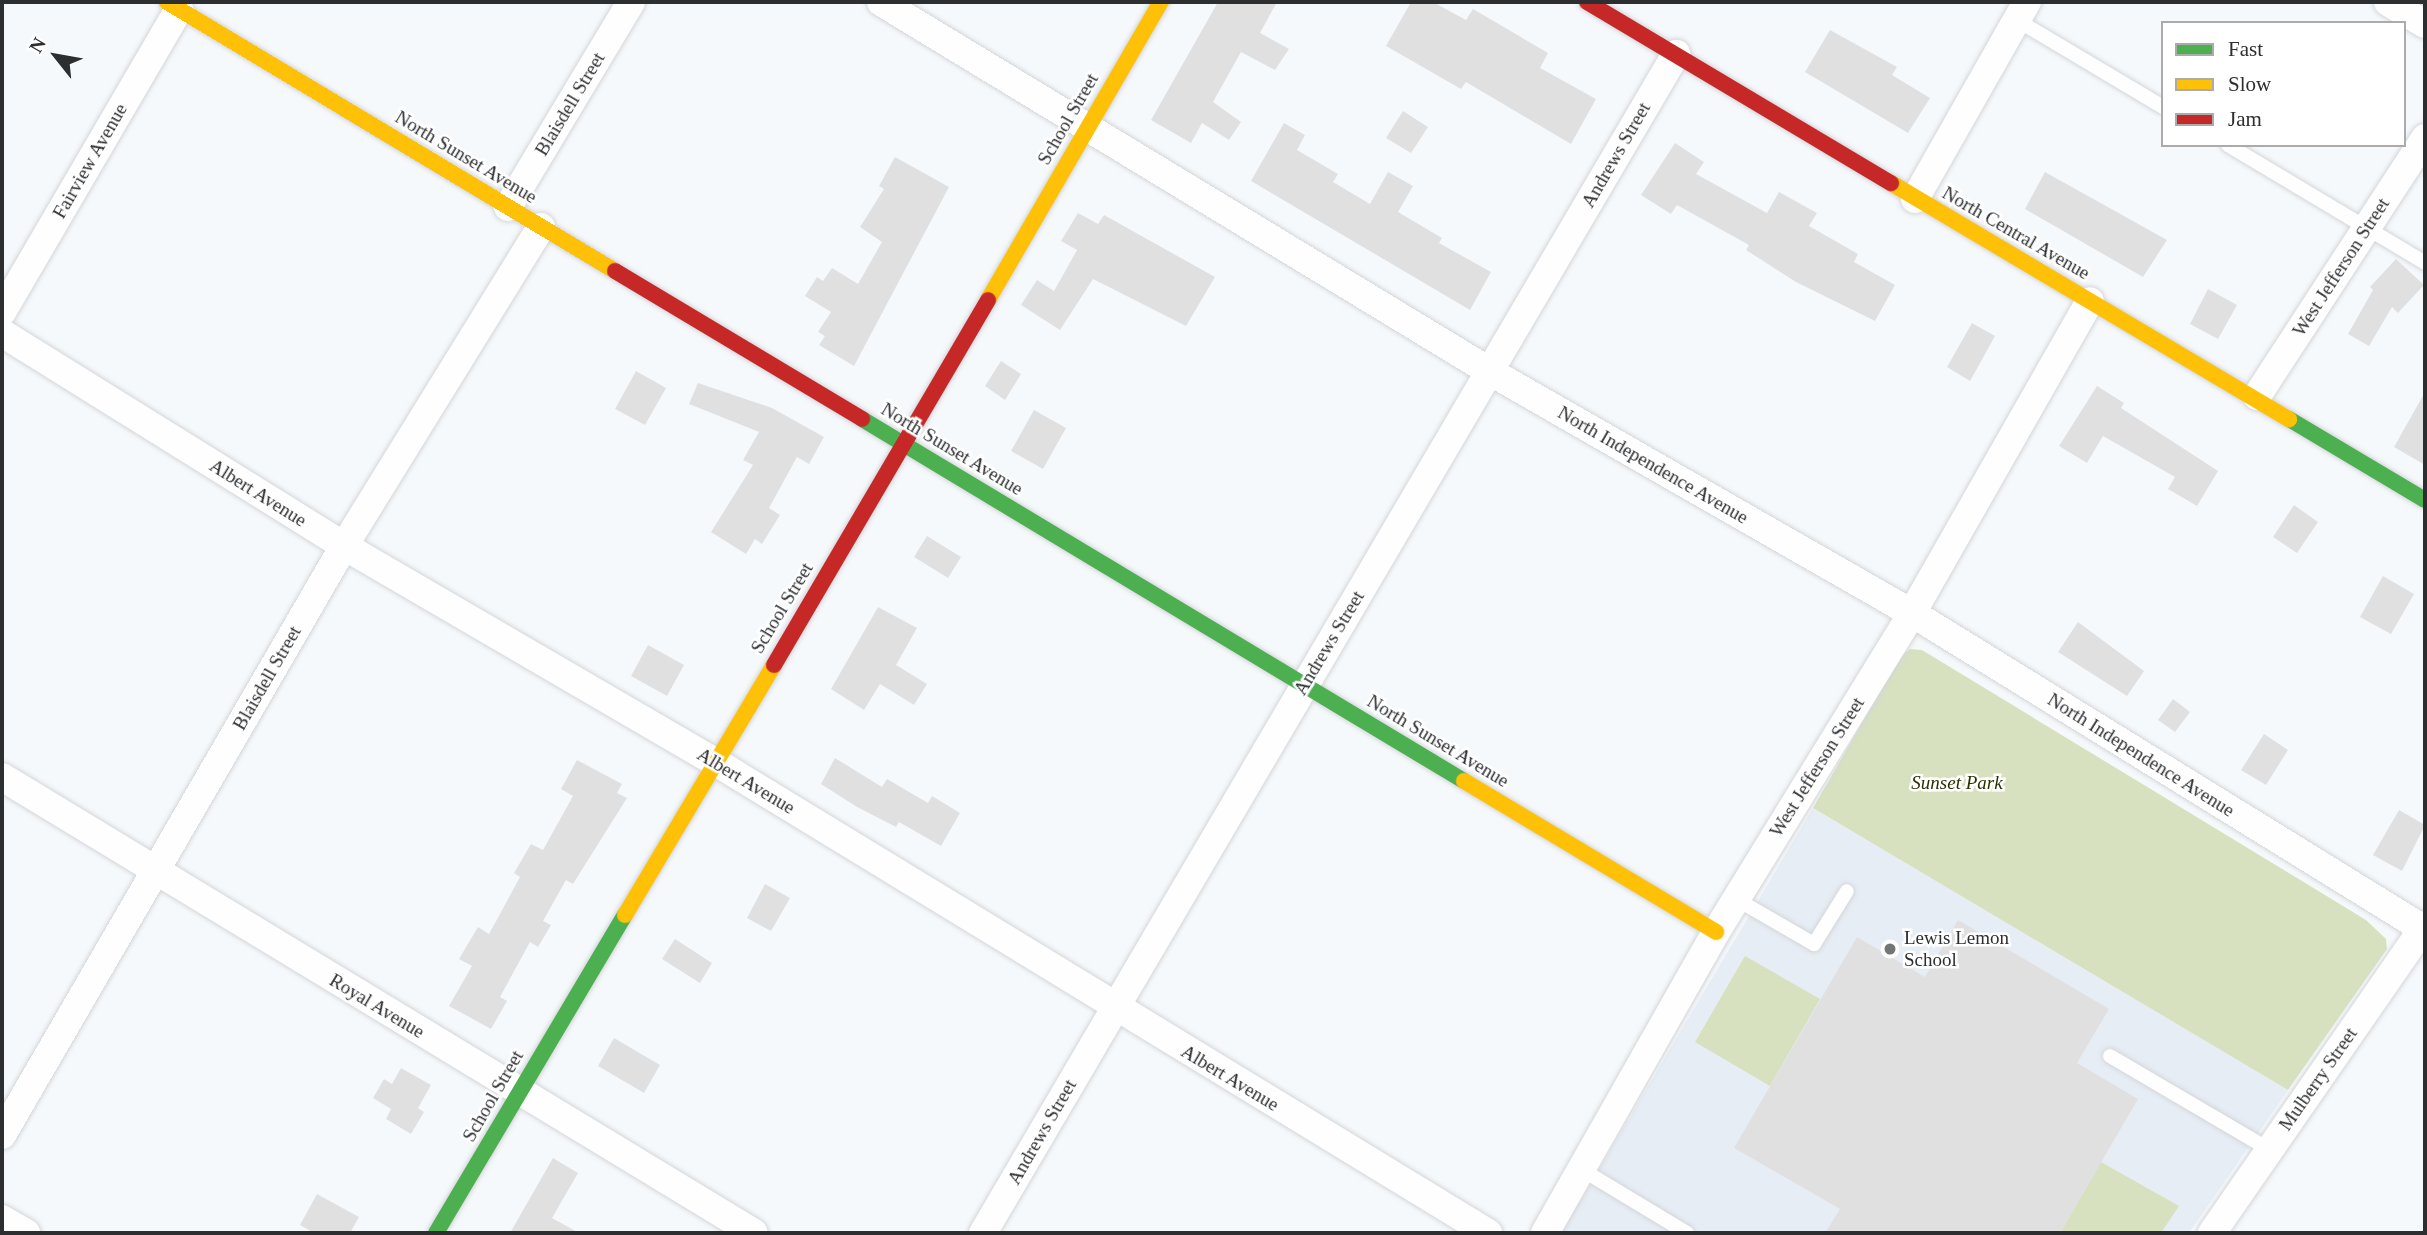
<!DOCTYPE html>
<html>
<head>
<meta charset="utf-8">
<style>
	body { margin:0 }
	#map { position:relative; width:2427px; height:1235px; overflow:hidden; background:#f6f9fc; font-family:"Times New Roman",serif }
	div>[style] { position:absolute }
	.built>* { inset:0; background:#e7edf5 }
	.green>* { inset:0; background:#d7e1c0 }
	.building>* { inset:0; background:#e0e0e1 }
	.roads { filter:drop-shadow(0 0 2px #d4d6d8) drop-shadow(0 0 2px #d4d6d8) }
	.lane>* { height:14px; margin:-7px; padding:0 7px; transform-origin:7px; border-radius:7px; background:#fefeff }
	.street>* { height:28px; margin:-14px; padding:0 14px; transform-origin:14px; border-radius:14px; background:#fefeff }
	.fast>* { height:16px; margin:-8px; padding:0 8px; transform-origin:8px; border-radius:8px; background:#4caf50 }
	.slow>* { height:16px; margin:-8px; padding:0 8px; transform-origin:8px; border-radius:8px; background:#ffc107 }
	.jam>* { height:16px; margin:-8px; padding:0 8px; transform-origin:8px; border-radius:8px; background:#c62828 }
	.dots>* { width:19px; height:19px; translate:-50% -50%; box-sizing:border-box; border:4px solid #fff; border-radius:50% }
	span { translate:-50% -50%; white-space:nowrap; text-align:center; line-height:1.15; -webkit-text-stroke:5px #fff; paint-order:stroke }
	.street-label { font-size:19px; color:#2d2e30 }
	.park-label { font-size:19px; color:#283000; font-style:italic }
	.poi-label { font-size:19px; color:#2d2e30 }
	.left { translate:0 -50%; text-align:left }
	.frame { position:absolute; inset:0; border:4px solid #2d2e30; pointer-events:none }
	.legend { position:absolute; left:2161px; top:21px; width:245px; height:126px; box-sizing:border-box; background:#fff; border:2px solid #ababac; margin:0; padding:9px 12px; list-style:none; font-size:21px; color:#2d2e30 }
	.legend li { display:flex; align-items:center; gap:14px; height:35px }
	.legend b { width:35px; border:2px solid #ababac }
	.north { position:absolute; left:21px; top:21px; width:70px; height:70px; -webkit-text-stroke:5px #fff; paint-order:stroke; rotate:301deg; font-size:19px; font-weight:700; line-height:28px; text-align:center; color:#2d2e30 }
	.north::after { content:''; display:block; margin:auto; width:24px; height:32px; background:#2d2e30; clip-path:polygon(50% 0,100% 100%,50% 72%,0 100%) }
</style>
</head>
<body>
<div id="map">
	<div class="built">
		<i style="clip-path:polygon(1813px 808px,2288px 1090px,2189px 1233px,1561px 1233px)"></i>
	</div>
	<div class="green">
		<i style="clip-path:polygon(1910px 649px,1922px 650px,2366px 920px,2386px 939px,2387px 949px,2288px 1090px,1813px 808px,1900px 657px)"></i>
		<i style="clip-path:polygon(1745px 956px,1820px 999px,1770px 1086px,1695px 1042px)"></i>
		<i style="clip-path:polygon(2101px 1162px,2179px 1206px,2161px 1233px,2060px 1233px)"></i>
	</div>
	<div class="building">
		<i style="clip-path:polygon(1218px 2px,1277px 2px,1260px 33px,1289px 49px,1275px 70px,1241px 52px,1213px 102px,1241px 122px,1229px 140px,1202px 123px,1191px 143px,1151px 120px)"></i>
		<i style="clip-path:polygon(1411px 2px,1433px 2px,1466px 20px,1473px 9px,1548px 53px,1540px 68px,1596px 99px,1571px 144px,1466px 82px,1461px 89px,1386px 46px)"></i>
		<i style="clip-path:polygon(1830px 30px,1897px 67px,1892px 75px,1930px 98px,1908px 133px,1805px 72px)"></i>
		<i style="clip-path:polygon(1403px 111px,1428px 127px,1411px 153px,1386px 138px)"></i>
		<i style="clip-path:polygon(1284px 123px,1305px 135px,1297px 150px,1338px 174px,1333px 182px,1370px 204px,1388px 172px,1413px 186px,1398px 212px,1442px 238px,1439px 243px,1491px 272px,1470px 310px,1251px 181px)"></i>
		<i style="clip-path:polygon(1675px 143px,1704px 162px,1696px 174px,1767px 213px,1779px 192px,1817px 213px,1809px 226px,1858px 254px,1854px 262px,1895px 285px,1875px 321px,1796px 282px,1746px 250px,1749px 245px,1677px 205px,1671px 214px,1641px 195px)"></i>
		<i style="clip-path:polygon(895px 157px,949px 187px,854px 366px,819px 345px,825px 336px,818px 332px,831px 312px,805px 296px,817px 277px,823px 281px,832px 268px,858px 284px,882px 242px,860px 227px,884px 189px,879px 186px)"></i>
		<i style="clip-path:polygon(2045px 172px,2167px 240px,2143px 277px,2025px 209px)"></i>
		<i style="clip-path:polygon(1078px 213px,1098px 224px,1104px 215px,1215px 277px,1186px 326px,1093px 279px,1060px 330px,1021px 305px,1037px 280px,1054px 291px,1077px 250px,1061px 241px)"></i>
		<i style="clip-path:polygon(2396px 259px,2424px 285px,2398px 313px,2392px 307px,2369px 346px,2348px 334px,2373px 290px,2370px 287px)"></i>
		<i style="clip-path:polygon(2208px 289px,2237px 305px,2218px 339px,2190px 324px)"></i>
		<i style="clip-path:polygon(1972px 323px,1995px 336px,1970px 381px,1947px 367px)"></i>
		<i style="clip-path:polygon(1001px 361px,1021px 374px,1005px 400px,985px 386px)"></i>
		<i style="clip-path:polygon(636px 371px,666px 388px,645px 425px,615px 409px)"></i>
		<i style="clip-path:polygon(698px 383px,772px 408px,824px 437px,809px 464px,797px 457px,769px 508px,780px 515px,762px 544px,755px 539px,746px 554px,711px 532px,753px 465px,743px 460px,759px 432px,689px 404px)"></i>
		<i style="clip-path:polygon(2097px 386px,2124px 403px,2121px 408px,2218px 471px,2197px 506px,2168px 489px,2175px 477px,2103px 436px,2087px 463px,2059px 446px)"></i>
		<i style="clip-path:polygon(2425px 392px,2425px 465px,2394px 447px)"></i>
		<i style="clip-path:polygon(1034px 410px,1066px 428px,1043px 469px,1011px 451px)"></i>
		<i style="clip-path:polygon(2294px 505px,2318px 522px,2297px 553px,2273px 537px)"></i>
		<i style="clip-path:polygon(927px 536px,961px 557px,948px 578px,914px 557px)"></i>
		<i style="clip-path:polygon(2383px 576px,2414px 594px,2391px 634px,2360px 617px)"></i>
		<i style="clip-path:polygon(878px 607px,917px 628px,896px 665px,927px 684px,914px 705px,880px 684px,864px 710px,831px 689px)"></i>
		<i style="clip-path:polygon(2078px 622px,2144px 671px,2127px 696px,2058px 652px)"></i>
		<i style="clip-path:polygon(648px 645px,684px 665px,667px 696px,631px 676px)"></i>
		<i style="clip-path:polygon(2173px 699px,2190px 712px,2175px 732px,2158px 720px)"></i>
		<i style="clip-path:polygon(2264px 734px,2288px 750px,2266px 785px,2241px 770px)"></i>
		<i style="clip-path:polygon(835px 758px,882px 787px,887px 779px,928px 803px,932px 796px,960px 813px,941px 846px,899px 822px,896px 827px,857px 807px,821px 784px)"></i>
		<i style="clip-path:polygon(577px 760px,622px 784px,617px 793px,627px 798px,573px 884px,566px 880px,543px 921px,551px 925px,538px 947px,530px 942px,500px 997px,507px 1001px,491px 1029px,449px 1006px,472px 966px,459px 959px,478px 927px,489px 934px,520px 877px,514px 873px,531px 844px,543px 850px,573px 796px,561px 789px)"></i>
		<i style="clip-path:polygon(2399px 810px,2425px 825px,2402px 871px,2373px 855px)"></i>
		<i style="clip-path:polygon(765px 884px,790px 898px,771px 931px,747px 918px)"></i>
		<i style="clip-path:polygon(1958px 920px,2109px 1009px,2077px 1063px,2138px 1099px,2060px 1233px,1825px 1233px,1840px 1209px,1734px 1148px,1857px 937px,1925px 977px)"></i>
		<i style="clip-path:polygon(675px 939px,712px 963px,700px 983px,662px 959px)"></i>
		<i style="clip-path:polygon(614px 1038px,660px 1065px,644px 1093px,598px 1066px)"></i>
		<i style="clip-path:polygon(401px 1068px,431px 1085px,418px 1108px,424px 1112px,411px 1134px,386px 1119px,391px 1109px,373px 1098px,384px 1079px,392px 1084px)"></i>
		<i style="clip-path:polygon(553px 1158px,578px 1173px,552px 1218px,579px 1233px,510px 1233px)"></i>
		<i style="clip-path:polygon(317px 1194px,359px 1217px,350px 1233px,314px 1233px,300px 1225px)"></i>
	</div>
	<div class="roads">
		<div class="lane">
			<i style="left:2017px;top:20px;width:170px;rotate:30.8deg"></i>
			<i style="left:2228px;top:145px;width:230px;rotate:30.9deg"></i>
			<i style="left:1736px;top:899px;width:90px;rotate:30deg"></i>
			<i style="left:1814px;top:944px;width:62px;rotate:-58.1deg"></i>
			<i style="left:2110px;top:1056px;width:186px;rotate:30.4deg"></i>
			<i style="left:1581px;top:1169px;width:124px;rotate:31.1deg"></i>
		</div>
		<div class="street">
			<i style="left:881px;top:2px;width:711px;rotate:31.25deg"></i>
			<i style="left:1489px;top:371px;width:487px;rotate:29.8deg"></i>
			<i style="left:1912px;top:613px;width:603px;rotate:31.71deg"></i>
			<i style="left:2388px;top:2px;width:43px;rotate:30.7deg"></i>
			<i style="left:1915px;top:199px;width:227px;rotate:-60.4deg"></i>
			<i style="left:508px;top:207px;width:239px;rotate:-59deg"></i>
			<i style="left:2px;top:312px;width:351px;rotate:-59.7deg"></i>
			<i style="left:2px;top:333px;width:403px;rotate:31.9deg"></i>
			<i style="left:344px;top:546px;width:428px;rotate:30.2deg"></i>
			<i style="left:714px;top:761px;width:907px;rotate:31.38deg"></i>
			<i style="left:2257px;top:396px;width:308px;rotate:-56.9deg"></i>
			<i style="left:2px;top:777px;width:879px;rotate:31.23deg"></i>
			<i style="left:2px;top:1135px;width:681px;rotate:-59.86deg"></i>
			<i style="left:344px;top:546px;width:375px;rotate:-58.3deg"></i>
			<i style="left:2px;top:1219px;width:28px;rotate:30deg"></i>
			<i style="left:983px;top:1233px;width:1368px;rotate:-59.55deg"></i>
			<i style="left:1545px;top:1233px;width:346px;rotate:-60.4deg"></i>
			<i style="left:1716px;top:932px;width:374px;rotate:-58.4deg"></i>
			<i style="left:1912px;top:613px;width:359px;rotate:-60.3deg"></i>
			<i style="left:2212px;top:1233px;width:374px;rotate:-55.3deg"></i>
		</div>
		<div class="fast">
			<i style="left:862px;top:419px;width:702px;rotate:31.02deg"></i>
			<i style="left:2289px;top:419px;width:158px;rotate:30.8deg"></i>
			<i style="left:436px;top:1233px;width:370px;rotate:-59.3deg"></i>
		</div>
		<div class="slow">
			<i style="left:167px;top:2px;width:523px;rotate:30.98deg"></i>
			<i style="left:1891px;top:183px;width:463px;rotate:30.7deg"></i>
			<i style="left:988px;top:300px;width:345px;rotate:-59.9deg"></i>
			<i style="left:1464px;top:781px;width:294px;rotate:30.9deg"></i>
			<i style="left:625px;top:915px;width:291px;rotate:-59.2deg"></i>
		</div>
		<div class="jam">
			<i style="left:1587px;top:2px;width:354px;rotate:30.8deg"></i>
			<i style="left:615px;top:271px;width:288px;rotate:30.9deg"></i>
			<i style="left:774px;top:665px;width:423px;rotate:-59.6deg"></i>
		</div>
	</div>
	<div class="dots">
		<i style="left:1890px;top:949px;background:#737577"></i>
	</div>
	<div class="street-label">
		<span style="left:570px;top:104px;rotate:-59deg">Blaisdell Street</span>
		<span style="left:1068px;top:119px;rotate:-60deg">School Street</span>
		<span style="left:1616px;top:155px;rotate:-60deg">Andrews Street</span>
		<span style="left:466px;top:157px;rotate:31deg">North Sunset Avenue</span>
		<span style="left:90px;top:161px;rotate:-60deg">Fairview Avenue</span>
		<span style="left:2016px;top:233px;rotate:30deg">North Central Avenue</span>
		<span style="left:2341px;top:267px;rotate:-57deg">West Jefferson Street</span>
		<span style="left:952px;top:449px;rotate:31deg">North Sunset Avenue</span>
		<span style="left:1653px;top:465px;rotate:30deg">North Independence Avenue</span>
		<span style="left:258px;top:493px;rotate:32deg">Albert Avenue</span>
		<span style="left:782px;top:608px;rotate:-59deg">School Street</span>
		<span style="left:1329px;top:643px;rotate:-59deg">Andrews Street</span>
		<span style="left:267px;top:678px;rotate:-60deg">Blaisdell Street</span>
		<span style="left:1438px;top:741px;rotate:31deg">North Sunset Avenue</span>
		<span style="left:2141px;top:755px;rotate:32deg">North Independence Avenue</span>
		<span style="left:1817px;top:767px;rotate:-58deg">West Jefferson Street</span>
		<span style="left:746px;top:781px;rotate:31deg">Albert Avenue</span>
		<span style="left:377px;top:1006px;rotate:31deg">Royal Avenue</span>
		<span style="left:1230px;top:1078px;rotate:31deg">Albert Avenue</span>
		<span style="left:2318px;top:1079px;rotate:-55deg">Mulberry Street</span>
		<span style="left:493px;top:1096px;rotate:-60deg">School Street</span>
		<span style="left:1042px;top:1132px;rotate:-60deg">Andrews Street</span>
	</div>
	<div class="park-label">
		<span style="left:1957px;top:783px">Sunset Park</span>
	</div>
	<div class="poi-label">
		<span class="left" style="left:1904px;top:949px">Lewis Lemon<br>School</span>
	</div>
	<div class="frame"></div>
	<ul class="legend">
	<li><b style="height:9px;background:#4caf50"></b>Fast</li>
	<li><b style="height:9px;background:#ffc107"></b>Slow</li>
	<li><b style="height:9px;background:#c62828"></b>Jam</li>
	</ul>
	<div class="north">N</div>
</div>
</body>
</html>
